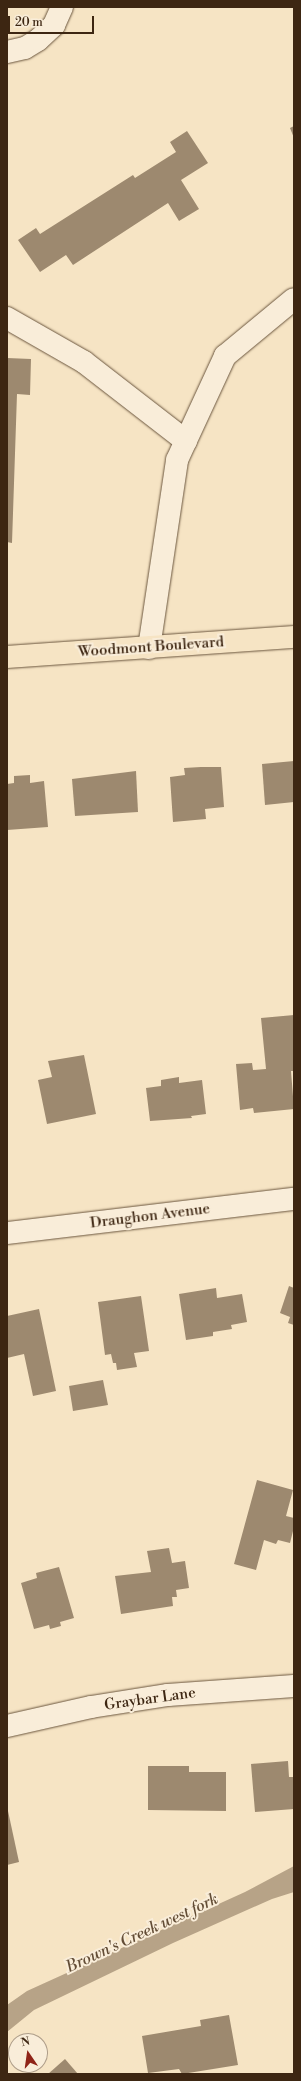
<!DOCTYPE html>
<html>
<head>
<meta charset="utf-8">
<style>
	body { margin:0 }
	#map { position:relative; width:301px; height:2081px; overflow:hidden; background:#f6e4c4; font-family:"Libre Bodoni",serif }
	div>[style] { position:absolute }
	.water>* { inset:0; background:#b7a387 }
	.building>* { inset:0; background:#9d896f }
	.roads { filter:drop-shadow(0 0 1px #6b563e) drop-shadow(0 0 1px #6b563e) }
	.minor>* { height:22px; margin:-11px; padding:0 11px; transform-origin:11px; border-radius:11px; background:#f9edd9 }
	.major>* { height:22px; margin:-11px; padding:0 11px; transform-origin:11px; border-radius:11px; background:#f6e4c4 }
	span { translate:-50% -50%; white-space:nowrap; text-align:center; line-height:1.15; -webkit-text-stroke:4px #f9edd9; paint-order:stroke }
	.street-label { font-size:15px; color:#3d2612 }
	.water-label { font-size:16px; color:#624c35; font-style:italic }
	.frame { position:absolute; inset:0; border:8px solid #3d2612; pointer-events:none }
	.north { position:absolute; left:8px; top:2033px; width:40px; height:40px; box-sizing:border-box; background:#f9edd9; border:1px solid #ae9d89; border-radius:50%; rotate:347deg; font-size:11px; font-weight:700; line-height:16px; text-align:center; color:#3d2612 }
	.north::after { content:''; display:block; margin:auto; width:14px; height:18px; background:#8f2418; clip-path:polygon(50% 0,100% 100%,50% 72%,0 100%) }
	.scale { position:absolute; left:8px; top:16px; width:86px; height:18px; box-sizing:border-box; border:2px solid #3d2612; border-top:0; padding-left:5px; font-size:12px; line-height:14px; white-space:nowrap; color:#3d2612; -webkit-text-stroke:3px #f9edd9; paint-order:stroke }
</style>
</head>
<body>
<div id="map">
	<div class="water">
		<i style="clip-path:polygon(294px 1866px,294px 1892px,272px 1899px,173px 1943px,34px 2010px,7px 2032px,7px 2005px,27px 1991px,245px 1892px)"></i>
	</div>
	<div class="building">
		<i style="clip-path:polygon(294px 126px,294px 138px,290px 128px)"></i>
		<i style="clip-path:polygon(187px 131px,208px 163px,181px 180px,199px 209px,179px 221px,168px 203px,73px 265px,66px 255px,40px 272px,18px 240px,36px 228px,40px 234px,133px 175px,135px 178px,176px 152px,170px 142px)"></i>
		<i style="clip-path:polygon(7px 358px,31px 359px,30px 395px,17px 394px,12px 543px,7px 542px)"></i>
		<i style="clip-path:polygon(294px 761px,294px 802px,265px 805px,262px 764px)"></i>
		<i style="clip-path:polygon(201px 767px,221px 767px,224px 807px,205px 809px,206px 819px,173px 822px,170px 777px,185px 775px,184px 768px)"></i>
		<i style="clip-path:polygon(136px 771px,138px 812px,75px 816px,72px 779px)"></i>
		<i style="clip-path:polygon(30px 775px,30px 783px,44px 781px,48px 827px,7px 830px,7px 784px,14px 783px,14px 776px)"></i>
		<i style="clip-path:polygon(294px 1015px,294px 1071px,291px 1071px,294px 1109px,254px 1113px,253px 1108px,240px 1110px,236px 1064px,252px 1063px,253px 1070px,266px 1069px,261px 1018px)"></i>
		<i style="clip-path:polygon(84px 1055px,96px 1114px,47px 1124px,38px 1080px,52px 1077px,48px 1061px)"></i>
		<i style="clip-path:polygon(179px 1077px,179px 1083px,202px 1080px,206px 1114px,191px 1116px,192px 1118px,150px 1121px,146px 1088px,161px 1086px,161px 1080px)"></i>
		<i style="clip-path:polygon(289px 1286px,294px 1288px,294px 1325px,288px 1323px,290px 1317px,280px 1313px)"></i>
		<i style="clip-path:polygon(216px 1288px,217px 1298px,242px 1294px,247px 1322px,231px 1325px,232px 1329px,213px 1332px,213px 1336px,186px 1340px,179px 1294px)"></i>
		<i style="clip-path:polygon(141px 1296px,149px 1351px,134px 1353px,137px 1367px,117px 1370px,116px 1363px,113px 1363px,111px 1354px,105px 1355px,98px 1302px)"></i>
		<i style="clip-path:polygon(39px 1309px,56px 1391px,33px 1396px,24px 1354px,7px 1358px,7px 1316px)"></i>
		<i style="clip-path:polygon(103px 1380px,108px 1405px,73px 1411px,69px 1386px)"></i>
		<i style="clip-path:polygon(257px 1480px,293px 1490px,286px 1516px,294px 1518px,294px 1527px,290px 1543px,278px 1540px,276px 1544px,264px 1540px,256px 1570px,234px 1564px)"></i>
		<i style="clip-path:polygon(169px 1548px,172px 1563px,185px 1561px,189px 1588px,176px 1590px,177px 1597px,172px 1597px,173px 1606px,121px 1614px,115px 1576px,151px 1572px,147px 1551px)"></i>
		<i style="clip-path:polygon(59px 1567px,74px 1618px,60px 1622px,61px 1626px,50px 1629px,49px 1625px,34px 1629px,21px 1583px,37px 1578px,36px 1573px)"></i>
		<i style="clip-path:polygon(288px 1761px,289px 1777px,294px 1777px,294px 1809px,255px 1812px,251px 1764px)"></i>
		<i style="clip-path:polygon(148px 1766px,189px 1766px,189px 1772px,226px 1772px,226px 1811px,148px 1810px)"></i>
		<i style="clip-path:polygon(8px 1811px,19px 1862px,7px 1865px,7px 1812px)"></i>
		<i style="clip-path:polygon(229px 2015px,238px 2065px,182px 2074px,179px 2069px,148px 2073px,142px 2036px,201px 2026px,200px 2020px)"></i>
		<i style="clip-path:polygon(65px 2059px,78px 2074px,48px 2074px)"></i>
	</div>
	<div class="roads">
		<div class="minor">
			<i style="left:7px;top:52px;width:18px;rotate:-13deg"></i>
			<i style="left:25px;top:48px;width:15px;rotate:-32deg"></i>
			<i style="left:38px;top:40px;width:22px;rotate:-43deg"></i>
			<i style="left:54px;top:25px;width:20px;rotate:-66deg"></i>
			<i style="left:7px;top:318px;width:89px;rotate:29.7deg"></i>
			<i style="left:84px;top:362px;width:129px;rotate:37.8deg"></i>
			<i style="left:149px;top:648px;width:190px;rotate:-81.5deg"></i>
			<i style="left:177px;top:460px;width:115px;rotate:-65.2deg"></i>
			<i style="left:225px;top:356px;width:89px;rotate:-39.6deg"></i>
			<i style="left:7px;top:1233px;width:289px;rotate:-6.8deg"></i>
			<i style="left:7px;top:1726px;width:86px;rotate:-12.7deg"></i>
			<i style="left:91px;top:1707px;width:78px;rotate:-8.9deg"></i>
			<i style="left:168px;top:1695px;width:126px;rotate:-4.1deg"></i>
		</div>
		<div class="major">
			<i style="left:7px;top:657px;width:288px;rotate:-4deg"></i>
		</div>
	</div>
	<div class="street-label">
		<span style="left:151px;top:647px;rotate:-4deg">Woodmont Boulevard</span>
		<span style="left:150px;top:1216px;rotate:-7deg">Draughon Avenue</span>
		<span style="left:150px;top:1699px;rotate:-8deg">Graybar Lane</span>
	</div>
	<div class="water-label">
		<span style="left:142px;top:1933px;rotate:-25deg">Brown's Creek west fork</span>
	</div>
	<div class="frame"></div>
	<div class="north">N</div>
	<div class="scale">20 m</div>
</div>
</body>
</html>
